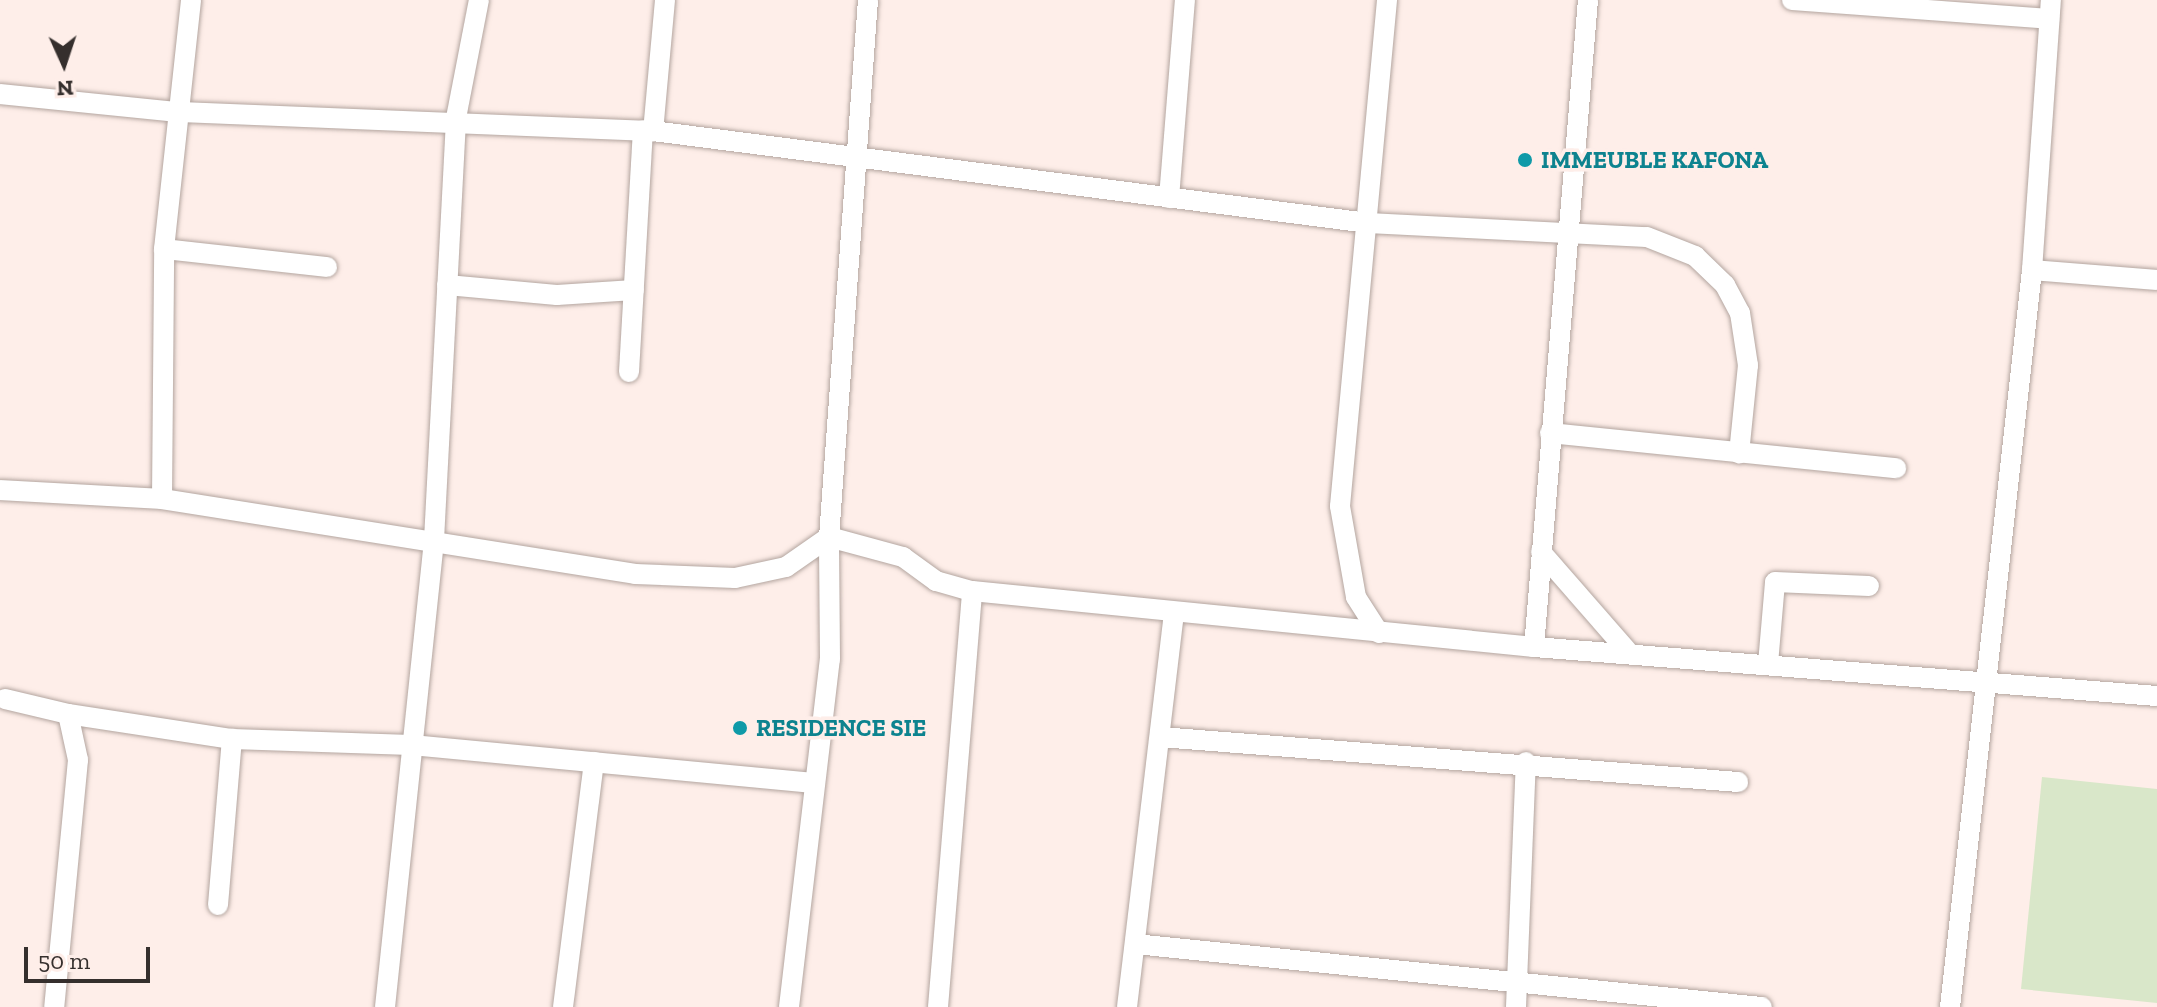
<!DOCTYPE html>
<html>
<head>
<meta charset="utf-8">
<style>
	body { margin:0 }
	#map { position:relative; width:2157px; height:1007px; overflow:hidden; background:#feeee9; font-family:"Zilla Slab",serif }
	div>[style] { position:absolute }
	.green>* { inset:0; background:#d9e7c9 }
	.roads { filter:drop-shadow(0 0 2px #b3a59f) drop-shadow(0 0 2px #b3a59f) }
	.minor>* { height:20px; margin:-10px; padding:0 10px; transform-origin:10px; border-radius:10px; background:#fff }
	.dots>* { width:22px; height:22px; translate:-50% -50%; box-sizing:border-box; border:4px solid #feeee9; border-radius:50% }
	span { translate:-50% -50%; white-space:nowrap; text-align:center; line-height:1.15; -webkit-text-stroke:7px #feeee9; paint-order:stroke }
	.culture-label { font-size:24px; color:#0d838f; font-weight:700 }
	.left { translate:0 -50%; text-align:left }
	.north { position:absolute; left:24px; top:24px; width:80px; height:80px; -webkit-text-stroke:6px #feeee9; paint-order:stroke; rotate:177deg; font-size:22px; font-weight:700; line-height:32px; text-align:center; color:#352f2d }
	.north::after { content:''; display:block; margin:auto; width:28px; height:36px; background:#352f2d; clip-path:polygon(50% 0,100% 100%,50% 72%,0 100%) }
	.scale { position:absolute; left:24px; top:947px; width:126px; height:36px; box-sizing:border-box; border:4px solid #352f2d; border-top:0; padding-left:10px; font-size:24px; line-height:28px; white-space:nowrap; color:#352f2d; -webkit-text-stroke:6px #feeee9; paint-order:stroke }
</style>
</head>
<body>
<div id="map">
	<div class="green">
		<i style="clip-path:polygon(2042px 777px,2157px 789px,2157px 1003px,2021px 989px)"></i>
	</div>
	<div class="roads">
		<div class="minor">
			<i style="left:665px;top:0;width:132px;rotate:95.2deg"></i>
			<i style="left:653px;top:131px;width:721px;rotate:7.33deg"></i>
			<i style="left:1368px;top:223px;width:279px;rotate:2.9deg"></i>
			<i style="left:1647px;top:237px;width:52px;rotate:21.6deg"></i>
			<i style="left:1695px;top:256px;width:42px;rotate:44deg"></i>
			<i style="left:1725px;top:285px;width:32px;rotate:62deg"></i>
			<i style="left:1740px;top:313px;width:53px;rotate:81.3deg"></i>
			<i style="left:1748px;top:365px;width:89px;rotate:95.8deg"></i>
			<i style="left:1792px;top:0;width:258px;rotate:4.2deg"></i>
			<i style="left:0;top:94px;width:179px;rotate:5.8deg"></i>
			<i style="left:178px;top:112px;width:475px;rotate:2.3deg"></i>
			<i style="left:1169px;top:198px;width:199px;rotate:-85.4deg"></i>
			<i style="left:164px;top:249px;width:164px;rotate:6.3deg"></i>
			<i style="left:2032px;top:270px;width:125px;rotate:4.6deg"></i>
			<i style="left:447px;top:285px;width:110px;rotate:5.2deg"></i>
			<i style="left:557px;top:295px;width:77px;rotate:-3.7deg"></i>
			<i style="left:629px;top:372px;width:242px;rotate:-86.7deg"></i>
			<i style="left:1550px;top:433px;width:348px;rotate:5.8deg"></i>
			<i style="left:0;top:490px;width:162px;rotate:3.2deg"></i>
			<i style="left:162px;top:499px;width:479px;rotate:9deg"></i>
			<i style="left:635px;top:574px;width:100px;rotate:2.3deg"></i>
			<i style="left:735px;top:578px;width:52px;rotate:-12.2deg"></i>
			<i style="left:786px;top:567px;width:52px;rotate:-34.9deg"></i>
			<i style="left:829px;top:537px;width:77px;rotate:15.1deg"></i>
			<i style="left:903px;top:557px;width:41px;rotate:36deg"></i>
			<i style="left:936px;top:581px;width:37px;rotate:16deg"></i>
			<i style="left:972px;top:591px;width:565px;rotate:5.69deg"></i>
			<i style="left:1534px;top:647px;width:625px;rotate:4.5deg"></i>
			<i style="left:162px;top:499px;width:250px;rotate:-89.5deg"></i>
			<i style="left:164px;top:249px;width:250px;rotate:-83.8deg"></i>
			<i style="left:1541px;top:552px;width:135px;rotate:48.9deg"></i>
			<i style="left:1379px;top:633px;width:43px;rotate:-122.6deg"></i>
			<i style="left:1356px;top:597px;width:92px;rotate:-100deg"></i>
			<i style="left:1340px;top:506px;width:508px;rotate:-84.69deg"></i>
			<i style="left:1534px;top:647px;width:649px;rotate:-85.23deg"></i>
			<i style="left:1768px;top:664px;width:82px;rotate:-85.1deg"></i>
			<i style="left:1775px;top:582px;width:94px;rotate:2.4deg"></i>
			<i style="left:5px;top:699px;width:65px;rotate:13.4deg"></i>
			<i style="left:68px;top:714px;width:47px;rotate:77.7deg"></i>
			<i style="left:78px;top:760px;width:248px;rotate:95.5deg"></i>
			<i style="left:68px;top:714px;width:166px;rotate:8.7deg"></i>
			<i style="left:232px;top:739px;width:179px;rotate:1.9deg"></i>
			<i style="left:411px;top:745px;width:405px;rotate:5.4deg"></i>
			<i style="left:1160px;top:737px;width:580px;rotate:4.45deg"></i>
			<i style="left:218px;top:905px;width:167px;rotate:-85.2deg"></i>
			<i style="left:1135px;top:944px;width:630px;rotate:5.74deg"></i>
			<i style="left:385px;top:1007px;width:470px;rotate:-84deg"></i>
			<i style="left:434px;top:540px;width:423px;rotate:-87deg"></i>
			<i style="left:456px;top:118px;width:120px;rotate:-79deg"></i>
			<i style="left:563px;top:1007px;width:247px;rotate:-82.8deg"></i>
			<i style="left:789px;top:1007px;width:350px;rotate:-83.3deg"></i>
			<i style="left:830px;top:659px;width:122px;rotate:-90.5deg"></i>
			<i style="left:829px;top:537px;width:538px;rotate:-85.85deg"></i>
			<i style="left:938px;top:1007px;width:417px;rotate:-85.3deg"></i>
			<i style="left:1127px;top:1007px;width:397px;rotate:-83.2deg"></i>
			<i style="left:1516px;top:1007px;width:245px;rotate:-87.7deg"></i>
			<i style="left:1950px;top:1007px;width:742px;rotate:-83.65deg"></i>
			<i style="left:2032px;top:270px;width:271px;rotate:-86deg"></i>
		</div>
	</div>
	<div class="dots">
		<i style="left:1525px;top:160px;background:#0f9aa8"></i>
		<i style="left:740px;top:728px;background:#0f9aa8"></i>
	</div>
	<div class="culture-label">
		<span class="left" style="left:1541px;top:160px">IMMEUBLE KAFONA</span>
		<span class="left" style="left:756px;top:728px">RESIDENCE SIE</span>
	</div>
	<div class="north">N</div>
	<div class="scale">50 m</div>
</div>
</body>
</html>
